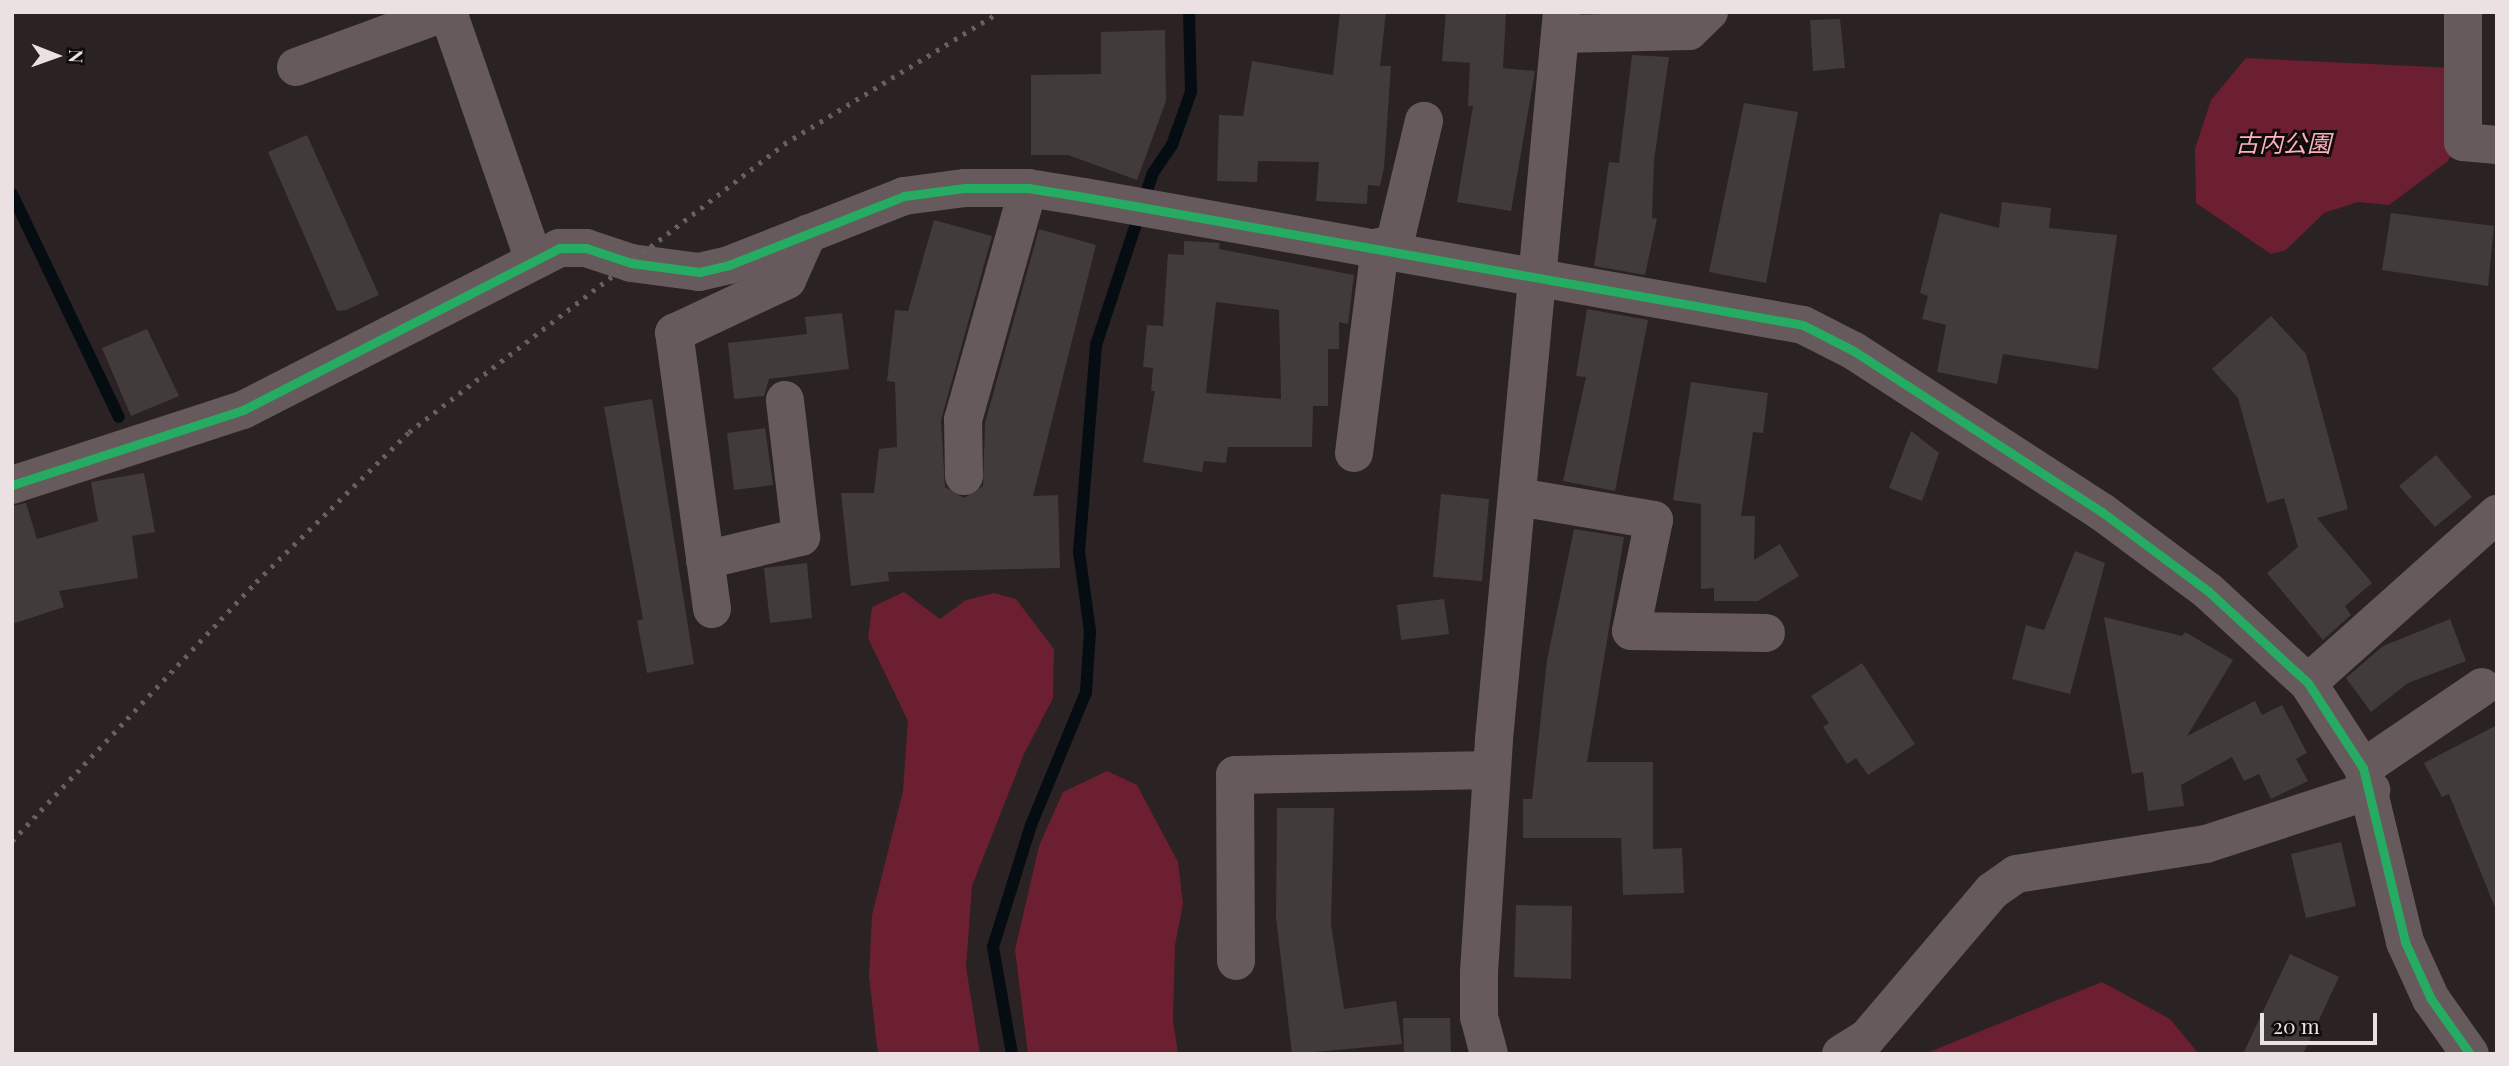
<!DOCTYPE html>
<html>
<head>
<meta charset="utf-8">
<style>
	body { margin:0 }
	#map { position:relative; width:2509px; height:1066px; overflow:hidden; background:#2a2223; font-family:"Playfair Display","Noto Sans JP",serif }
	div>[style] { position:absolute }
	.green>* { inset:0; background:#6b1f31 }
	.stream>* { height:12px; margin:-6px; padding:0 6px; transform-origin:6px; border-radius:6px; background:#050c12 }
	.building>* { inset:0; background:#423b3c }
	.minor>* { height:38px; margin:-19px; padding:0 19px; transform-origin:19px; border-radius:19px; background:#675a5c }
	.rail>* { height:5px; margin-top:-2.5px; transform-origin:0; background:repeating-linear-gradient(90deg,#695f60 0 3.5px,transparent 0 10.5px) }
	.cycleway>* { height:9px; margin:-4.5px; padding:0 4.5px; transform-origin:4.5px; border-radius:4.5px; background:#26ab63 }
	span { translate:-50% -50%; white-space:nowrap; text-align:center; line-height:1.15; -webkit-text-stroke:6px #110b0b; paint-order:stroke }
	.park-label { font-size:24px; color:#fdb1ba; font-style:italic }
	.frame { position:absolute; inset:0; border:14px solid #ebe1e2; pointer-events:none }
	.north { position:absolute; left:21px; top:21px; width:70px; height:70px; -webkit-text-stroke:5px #110b0b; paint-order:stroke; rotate:91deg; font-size:19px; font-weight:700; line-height:28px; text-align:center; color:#ebe1e2 }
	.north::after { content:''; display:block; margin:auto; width:24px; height:32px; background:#ebe1e2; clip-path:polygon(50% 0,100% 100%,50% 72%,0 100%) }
	.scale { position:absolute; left:2260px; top:1013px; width:117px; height:32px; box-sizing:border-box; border:4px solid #ebe1e2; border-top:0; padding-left:9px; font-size:21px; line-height:24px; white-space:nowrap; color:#ebe1e2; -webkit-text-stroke:5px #110b0b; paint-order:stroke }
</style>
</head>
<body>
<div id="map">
	<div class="green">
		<i style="clip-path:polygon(2246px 58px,2454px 68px,2454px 148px,2448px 161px,2389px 205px,2358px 202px,2324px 213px,2286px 250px,2271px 254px,2196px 203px,2195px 149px,2211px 100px)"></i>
		<i style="clip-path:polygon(904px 592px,940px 619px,966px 600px,994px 593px,1016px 599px,1054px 649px,1053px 698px,1024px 754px,972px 886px,966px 967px,980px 1054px,879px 1054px,877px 1047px,869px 976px,872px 915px,903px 791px,908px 721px,868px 638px,872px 607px)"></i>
		<i style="clip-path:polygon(1107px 771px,1137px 785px,1178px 862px,1183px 904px,1175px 945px,1173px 1020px,1178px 1054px,1028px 1054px,1015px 950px,1039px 846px,1063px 792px)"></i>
		<i style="clip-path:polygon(2102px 982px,2170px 1019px,2199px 1054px,1924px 1054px)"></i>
	</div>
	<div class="stream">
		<i style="left:12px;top:194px;width:247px;rotate:64.4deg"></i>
		<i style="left:1012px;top:1054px;width:109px;rotate:-100.1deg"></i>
		<i style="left:993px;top:947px;width:128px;rotate:-72.7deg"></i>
		<i style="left:1031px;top:825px;width:144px;rotate:-67.5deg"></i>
		<i style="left:1086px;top:692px;width:61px;rotate:-86.2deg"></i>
		<i style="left:1090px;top:631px;width:80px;rotate:-97.9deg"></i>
		<i style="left:1079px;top:552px;width:208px;rotate:-85.3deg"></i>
		<i style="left:1096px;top:345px;width:181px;rotate:-71.7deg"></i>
		<i style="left:1153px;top:173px;width:34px;rotate:-56deg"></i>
		<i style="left:1172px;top:145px;width:56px;rotate:-70.3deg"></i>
		<i style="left:1191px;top:92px;width:80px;rotate:-91.4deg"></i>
	</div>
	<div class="building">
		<i style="clip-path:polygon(1340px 12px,1386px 12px,1380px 66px,1391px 66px,1384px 168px,1380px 186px,1368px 185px,1367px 204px,1316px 201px,1319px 162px,1258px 161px,1257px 182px,1217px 181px,1219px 115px,1243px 116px,1252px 61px,1333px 75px)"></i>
		<i style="clip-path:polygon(1446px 12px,1506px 14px,1503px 68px,1535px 71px,1511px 211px,1457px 202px,1473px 106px,1468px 106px,1470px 63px,1442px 61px)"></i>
		<i style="clip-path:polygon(1840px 19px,1845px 68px,1813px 71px,1810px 20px)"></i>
		<i style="clip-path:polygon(1165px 30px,1166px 101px,1137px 180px,1068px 155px,1031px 155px,1031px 75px,1101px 74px,1101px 32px)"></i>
		<i style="clip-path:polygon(1632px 55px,1669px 57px,1654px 160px,1652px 218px,1657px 219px,1645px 275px,1594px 266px,1609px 162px,1619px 163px)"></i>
		<i style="clip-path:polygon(1744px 103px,1798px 112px,1766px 283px,1709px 272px)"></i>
		<i style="clip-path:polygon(307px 135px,379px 295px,346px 310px,337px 311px,268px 152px)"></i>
		<i style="clip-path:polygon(2002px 202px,2051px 208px,2049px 228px,2117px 235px,2098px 369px,2003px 354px,1997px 384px,1937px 372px,1946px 325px,1922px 319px,1928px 296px,1920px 293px,1940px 213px,1999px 228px)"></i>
		<i style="clip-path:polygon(2391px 213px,2494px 226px,2488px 286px,2382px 270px)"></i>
		<i style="clip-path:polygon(934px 220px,992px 236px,941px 420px,945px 487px,964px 498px,983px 486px,985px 423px,1039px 229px,1096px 245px,1033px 496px,1058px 495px,1060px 568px,888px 572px,889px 581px,851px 586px,841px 493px,874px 493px,879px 449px,897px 447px,895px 382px,887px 381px,895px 310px,908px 311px)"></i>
		<i style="clip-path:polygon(evenodd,1184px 241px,1220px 243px,1219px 249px,1354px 275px,1348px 324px,1339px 322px,1339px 349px,1328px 349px,1328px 406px,1313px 406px,1312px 447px,1228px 447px,1226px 463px,1204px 461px,1202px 472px,1143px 462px,1155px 391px,1151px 391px,1153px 368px,1143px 367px,1147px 325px,1163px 326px,1168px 254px,1184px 255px,1184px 241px,1216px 302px,1279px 310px,1281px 399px,1206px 393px,1216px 302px)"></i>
		<i style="clip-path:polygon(1587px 309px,1648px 320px,1615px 491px,1563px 481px,1586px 377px,1576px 376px)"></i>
		<i style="clip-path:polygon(842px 313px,849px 369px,769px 379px,764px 396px,734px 399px,728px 343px,807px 334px,805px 317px)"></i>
		<i style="clip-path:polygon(2271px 316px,2306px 354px,2348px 509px,2317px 518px,2372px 583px,2345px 606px,2351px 615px,2323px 640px,2267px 573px,2298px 547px,2284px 498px,2267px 503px,2238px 398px,2212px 369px)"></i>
		<i style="clip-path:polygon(147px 329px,179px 396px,131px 416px,102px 348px)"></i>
		<i style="clip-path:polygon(1691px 382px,1768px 393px,1763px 433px,1753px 432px,1741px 516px,1755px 516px,1754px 560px,1780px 544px,1799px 576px,1758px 601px,1714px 601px,1714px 588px,1701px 589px,1701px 504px,1673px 500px)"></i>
		<i style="clip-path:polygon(652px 399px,694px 664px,647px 673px,637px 621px,643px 619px,604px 407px)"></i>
		<i style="clip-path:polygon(765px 428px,773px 485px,734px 490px,727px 433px)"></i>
		<i style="clip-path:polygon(1911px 431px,1939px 453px,1922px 501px,1889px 488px)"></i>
		<i style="clip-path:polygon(2436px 455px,2472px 497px,2435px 527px,2399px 486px)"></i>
		<i style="clip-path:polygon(144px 473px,155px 532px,132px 536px,138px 578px,59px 591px,64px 607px,12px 624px,12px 506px,26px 503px,37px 539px,98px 521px,91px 482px)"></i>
		<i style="clip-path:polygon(1441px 494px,1489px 499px,1482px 581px,1433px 577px)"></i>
		<i style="clip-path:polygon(1574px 529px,1624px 537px,1587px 762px,1653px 762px,1653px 849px,1682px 848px,1684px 893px,1623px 895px,1621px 838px,1523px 838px,1523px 799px,1532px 799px,1547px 660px)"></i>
		<i style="clip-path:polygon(2075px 551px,2105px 563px,2070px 694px,2012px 679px,2026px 625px,2044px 630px)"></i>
		<i style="clip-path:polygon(807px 563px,812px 618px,770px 623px,764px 568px)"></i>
		<i style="clip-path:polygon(1444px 599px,1449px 634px,1401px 640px,1397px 605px)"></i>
		<i style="clip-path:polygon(2104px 617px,2182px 636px,2185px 632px,2233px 660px,2187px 736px,2255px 701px,2262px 715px,2282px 705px,2307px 753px,2296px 759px,2308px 781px,2271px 799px,2259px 774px,2244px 781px,2232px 757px,2181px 785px,2184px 806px,2148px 811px,2143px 772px,2132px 774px)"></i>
		<i style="clip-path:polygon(2450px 619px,2466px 661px,2408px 683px,2371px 712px,2346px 678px,2383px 646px)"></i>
		<i style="clip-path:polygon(1862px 663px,1915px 744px,1868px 775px,1856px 758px,1847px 764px,1823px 727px,1829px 723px,1811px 696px)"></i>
		<i style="clip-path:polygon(2497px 725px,2497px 910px,2496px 910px,2449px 794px,2442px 797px,2424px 763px)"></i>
		<i style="clip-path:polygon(1277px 808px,1334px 808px,1331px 924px,1344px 1009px,1396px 1001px,1402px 1044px,1292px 1054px,1276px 917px)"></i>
		<i style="clip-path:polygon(2341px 842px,2356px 906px,2306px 918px,2291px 854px)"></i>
		<i style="clip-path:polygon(1516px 905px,1572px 906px,1571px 979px,1514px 977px)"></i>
		<i style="clip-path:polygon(2290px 954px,2339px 977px,2303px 1054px,2243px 1054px)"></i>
		<i style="clip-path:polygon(1403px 1018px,1450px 1018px,1451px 1054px,1404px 1054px)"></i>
	</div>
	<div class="minor">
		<i style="left:448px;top:12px;width:259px;rotate:70.9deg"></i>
		<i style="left:2463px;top:12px;width:130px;rotate:90deg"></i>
		<i style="left:2463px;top:142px;width:34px;rotate:5deg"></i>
		<i style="left:1561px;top:34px;width:128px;rotate:-1.3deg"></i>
		<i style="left:1689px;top:31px;width:28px;rotate:-44deg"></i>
		<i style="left:296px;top:67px;width:160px;rotate:-20.1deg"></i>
		<i style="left:1393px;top:250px;width:133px;rotate:-76.5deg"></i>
		<i style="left:1354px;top:453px;width:208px;rotate:-82.8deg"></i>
		<i style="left:964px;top:476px;width:56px;rotate:-91deg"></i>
		<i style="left:963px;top:420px;width:241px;rotate:-74.3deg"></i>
		<i style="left:12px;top:485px;width:243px;rotate:-18deg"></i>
		<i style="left:243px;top:410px;width:355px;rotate:-27.1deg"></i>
		<i style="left:559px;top:248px;width:27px"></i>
		<i style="left:586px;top:248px;width:47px;rotate:18.4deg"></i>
		<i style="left:631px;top:263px;width:69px;rotate:7.5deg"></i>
		<i style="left:699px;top:272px;width:31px;rotate:-13deg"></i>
		<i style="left:729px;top:265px;width:188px;rotate:-21.5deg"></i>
		<i style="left:904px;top:196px;width:62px;rotate:-7.5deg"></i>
		<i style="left:965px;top:188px;width:63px"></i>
		<i style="left:1028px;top:188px;width:57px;rotate:9.1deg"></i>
		<i style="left:1084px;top:197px;width:730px;rotate:10.09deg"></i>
		<i style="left:1803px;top:325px;width:57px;rotate:27deg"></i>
		<i style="left:1854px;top:351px;width:296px;rotate:33deg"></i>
		<i style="left:2102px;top:512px;width:132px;rotate:36.7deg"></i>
		<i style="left:2208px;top:591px;width:136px;rotate:42.6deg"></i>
		<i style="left:2308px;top:683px;width:101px;rotate:57.1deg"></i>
		<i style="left:2363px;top:768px;width:179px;rotate:76.4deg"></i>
		<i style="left:2405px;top:942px;width:63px;rotate:65.5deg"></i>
		<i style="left:2431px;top:999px;width:67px;rotate:54.7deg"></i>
		<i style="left:1518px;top:497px;width:138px;rotate:9.6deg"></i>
		<i style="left:1654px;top:520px;width:113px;rotate:101.7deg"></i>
		<i style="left:1631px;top:631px;width:135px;rotate:0.8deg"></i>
		<i style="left:705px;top:560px;width:99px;rotate:-13.5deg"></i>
		<i style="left:801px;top:537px;width:138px;rotate:-96.7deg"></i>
		<i style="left:712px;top:609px;width:279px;rotate:-97.8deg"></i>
		<i style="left:674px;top:333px;width:125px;rotate:-25.1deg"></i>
		<i style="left:787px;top:280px;width:51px;rotate:-65.9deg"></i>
		<i style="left:2308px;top:683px;width:254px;rotate:-41.8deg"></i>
		<i style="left:2363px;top:768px;width:144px;rotate:-34.2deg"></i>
		<i style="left:1236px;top:961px;width:186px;rotate:-90.3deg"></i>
		<i style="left:1235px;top:775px;width:257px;rotate:-1.1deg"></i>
		<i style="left:1489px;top:1054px;width:38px;rotate:-105deg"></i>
		<i style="left:1479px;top:1017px;width:45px;rotate:-90deg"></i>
		<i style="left:1479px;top:972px;width:233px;rotate:-86.3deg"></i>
		<i style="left:1494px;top:739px;width:730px;rotate:-84.66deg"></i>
		<i style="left:1841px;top:1054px;width:31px;rotate:-32deg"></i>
		<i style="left:1867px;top:1038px;width:193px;rotate:-49.6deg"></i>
		<i style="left:1992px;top:891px;width:29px;rotate:-35deg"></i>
		<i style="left:2016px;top:874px;width:192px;rotate:-9deg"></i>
		<i style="left:2206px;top:844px;width:174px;rotate:-18.1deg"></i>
	</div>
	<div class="rail">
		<i style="left:12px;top:841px;width:356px;rotate:-46.7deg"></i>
		<i style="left:256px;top:582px;width:214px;rotate:-44.4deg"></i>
		<i style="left:409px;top:432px;width:473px;rotate:-37.5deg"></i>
		<i style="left:784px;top:144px;width:252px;rotate:-31.5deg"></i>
	</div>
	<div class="cycleway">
		<i style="left:12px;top:485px;width:243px;rotate:-18deg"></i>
		<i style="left:243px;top:410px;width:355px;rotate:-27.1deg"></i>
		<i style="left:559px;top:248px;width:27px"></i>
		<i style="left:586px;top:248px;width:47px;rotate:18.4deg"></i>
		<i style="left:631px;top:263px;width:69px;rotate:7.5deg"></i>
		<i style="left:699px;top:272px;width:31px;rotate:-13deg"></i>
		<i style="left:729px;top:265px;width:188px;rotate:-21.5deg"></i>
		<i style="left:904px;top:196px;width:62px;rotate:-7.5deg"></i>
		<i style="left:965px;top:188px;width:63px"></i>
		<i style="left:1028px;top:188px;width:57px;rotate:9.1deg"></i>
		<i style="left:1084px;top:197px;width:730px;rotate:10.09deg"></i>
		<i style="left:1803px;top:325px;width:57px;rotate:27deg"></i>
		<i style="left:1854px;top:351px;width:296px;rotate:33deg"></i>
		<i style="left:2102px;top:512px;width:132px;rotate:36.7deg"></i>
		<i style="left:2208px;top:591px;width:136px;rotate:42.6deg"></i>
		<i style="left:2308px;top:683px;width:101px;rotate:57.1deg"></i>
		<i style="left:2363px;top:768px;width:179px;rotate:76.4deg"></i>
		<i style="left:2405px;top:942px;width:63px;rotate:65.5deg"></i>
		<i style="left:2431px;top:999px;width:67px;rotate:54.7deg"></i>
	</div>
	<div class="park-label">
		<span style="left:2283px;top:143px">古内公園</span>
	</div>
	<div class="frame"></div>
	<div class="north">N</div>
	<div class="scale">20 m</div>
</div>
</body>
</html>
